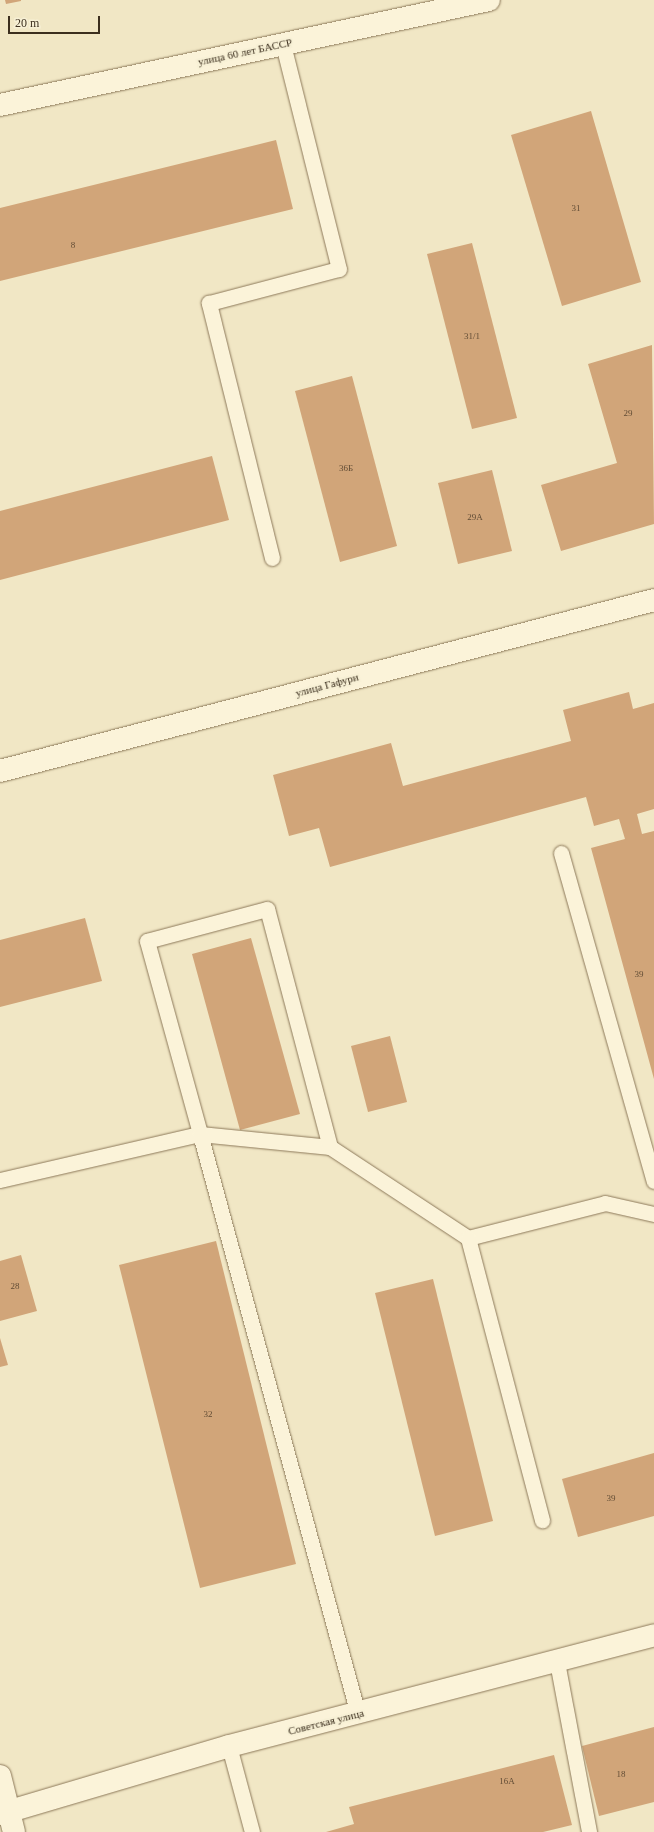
<!DOCTYPE html>
<html>
<head>
<meta charset="utf-8">
<style>
	body { margin:0 }
	#map { position:relative; width:654px; height:1832px; overflow:hidden; background:#f1e7c5; font-family:Georgia,serif }
	div>[style] { position:absolute }
	.building>* { inset:0; background:#d1a579 }
	.roads { filter:drop-shadow(0 0 1px #8d795a) drop-shadow(0 0 1px #8d795a) }
	.service>* { height:15px; margin:-7.5px; padding:0 7.5px; transform-origin:7.5px; border-radius:7.5px; background:#fbf3d9 }
	.tertiary>* { height:22px; margin:-11px; padding:0 11px; transform-origin:11px; border-radius:11px; background:#fbf3d9 }
	.secondary>* { height:22px; margin:-11px; padding:0 11px; transform-origin:11px; border-radius:11px; background:#fbf3d9 }
	span { translate:-50% -50%; white-space:nowrap; text-align:center; line-height:1.15; -webkit-text-stroke:4px #f7f0d5; paint-order:stroke }
	.number-label { font-size:9px; color:#614c35 }
	.number-label span { -webkit-text-stroke-width:0 }
	.street-label { font-size:11px; color:#3c2f1e }
	.scale { position:absolute; left:8px; top:16px; width:92px; height:18px; box-sizing:border-box; border:2px solid #3c2f1e; border-top:0; padding-left:5px; font-size:12px; line-height:14px; white-space:nowrap; color:#3c2f1e; -webkit-text-stroke:3px #f7f0d5; paint-order:stroke }
</style>
</head>
<body>
<div id="map">
	<div class="building">
		<i style="clip-path:polygon(5px 0,21px 0,21px 1px,6px 4px)"></i>
		<i style="clip-path:polygon(591px 111px,641px 282px,562px 306px,511px 135px)"></i>
		<i style="clip-path:polygon(276px 140px,293px 209px,0 281px,0 208px)"></i>
		<i style="clip-path:polygon(472px 243px,517px 418px,472px 429px,427px 254px)"></i>
		<i style="clip-path:polygon(652px 345px,654px 524px,561px 551px,541px 485px,617px 463px,588px 364px)"></i>
		<i style="clip-path:polygon(352px 376px,397px 546px,340px 562px,295px 391px)"></i>
		<i style="clip-path:polygon(212px 456px,229px 520px,0 580px,0 511px)"></i>
		<i style="clip-path:polygon(492px 470px,512px 551px,458px 564px,438px 483px)"></i>
		<i style="clip-path:polygon(629px 692px,633px 709px,654px 703px,654px 809px,637px 814px,642px 834px,654px 831px,654px 1079px,591px 848px,625px 839px,619px 819px,594px 826px,586px 797px,330px 867px,319px 828px,289px 836px,273px 775px,391px 743px,403px 786px,571px 741px,563px 710px)"></i>
		<i style="clip-path:polygon(85px 918px,102px 981px,0 1007px,0 940px)"></i>
		<i style="clip-path:polygon(251px 938px,300px 1114px,240px 1130px,192px 954px)"></i>
		<i style="clip-path:polygon(390px 1036px,407px 1102px,368px 1112px,351px 1046px)"></i>
		<i style="clip-path:polygon(216px 1241px,296px 1564px,200px 1588px,119px 1265px)"></i>
		<i style="clip-path:polygon(21px 1255px,37px 1311px,0 1321px,0 1261px)"></i>
		<i style="clip-path:polygon(433px 1279px,493px 1521px,435px 1536px,375px 1293px)"></i>
		<i style="clip-path:polygon(0 1338px,8px 1365px,0 1367px)"></i>
		<i style="clip-path:polygon(654px 1453px,654px 1516px,578px 1537px,562px 1479px)"></i>
		<i style="clip-path:polygon(654px 1727px,654px 1802px,599px 1816px,582px 1746px)"></i>
		<i style="clip-path:polygon(554px 1755px,572px 1825px,543px 1832px,326px 1832px,354px 1824px,349px 1807px)"></i>
	</div>
	<div class="roads">
		<div class="service">
			<i style="left:272px;top:558px;width:263px;rotate:-103.9deg"></i>
			<i style="left:209px;top:303px;width:134px;rotate:-14.7deg"></i>
			<i style="left:339px;top:269px;width:232px;rotate:-104deg"></i>
			<i style="left:561px;top:853px;width:341px;rotate:74.2deg"></i>
			<i style="left:330px;top:1147px;width:165px;rotate:33.4deg"></i>
			<i style="left:468px;top:1238px;width:141px;rotate:-14.3deg"></i>
			<i style="left:605px;top:1203px;width:50px;rotate:12.7deg"></i>
			<i style="left:0;top:1180px;width:205px;rotate:-13deg"></i>
			<i style="left:200px;top:1134px;width:131px;rotate:5.7deg"></i>
			<i style="left:330px;top:1147px;width:246px;rotate:-104.8deg"></i>
			<i style="left:267px;top:909px;width:124px;rotate:165.1deg"></i>
			<i style="left:147px;top:941px;width:200px;rotate:74.6deg"></i>
			<i style="left:200px;top:1134px;width:601px;rotate:74.76deg"></i>
			<i style="left:468px;top:1238px;width:292px;rotate:75.3deg"></i>
			<i style="left:557px;top:1662px;width:173px;rotate:79.3deg"></i>
			<i style="left:229px;top:1746px;width:89px;rotate:75deg"></i>
		</div>
		<div class="tertiary">
			<i style="left:0;top:771px;width:676px;rotate:-14.65deg"></i>
			<i style="left:0;top:1776px;width:58px;rotate:76deg"></i>
			<i style="left:0;top:1814px;width:239px;rotate:-16.5deg"></i>
			<i style="left:229px;top:1746px;width:439px;rotate:-14.6deg"></i>
		</div>
		<div class="secondary">
			<i style="left:0;top:105px;width:500px;rotate:-12.12deg"></i>
		</div>
	</div>
	<div class="number-label">
		<span style="left:576px;top:208px">31</span>
		<span style="left:73px;top:245px">8</span>
		<span style="left:472px;top:336px">31/1</span>
		<span style="left:628px;top:413px">29</span>
		<span style="left:346px;top:468px">36Б</span>
		<span style="left:475px;top:517px">29А</span>
		<span style="left:639px;top:974px">39</span>
		<span style="left:15px;top:1286px">28</span>
		<span style="left:208px;top:1414px">32</span>
		<span style="left:611px;top:1498px">39</span>
		<span style="left:621px;top:1774px">18</span>
		<span style="left:507px;top:1781px">16А</span>
	</div>
	<div class="street-label">
		<span style="left:245px;top:52px;rotate:-12deg">улица 60 лет БАССР</span>
		<span style="left:327px;top:685px;rotate:-15deg">улица Гафури</span>
		<span style="left:326px;top:1722px;rotate:-14deg">Советская улица</span>
	</div>
	<div class="scale">20 m</div>
</div>
</body>
</html>
